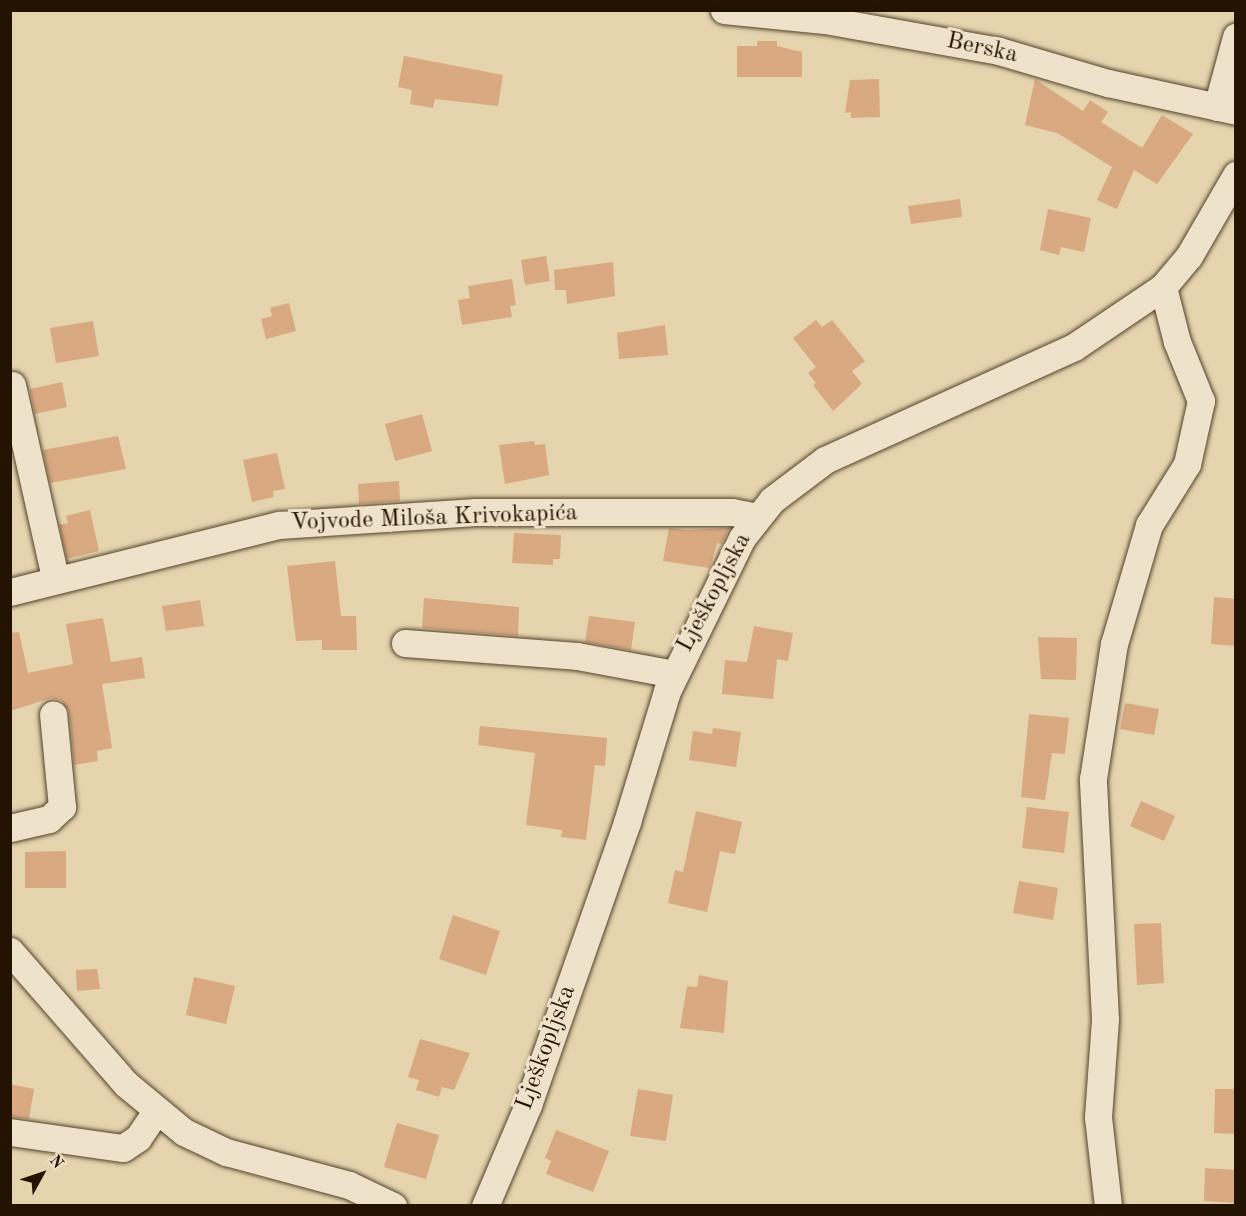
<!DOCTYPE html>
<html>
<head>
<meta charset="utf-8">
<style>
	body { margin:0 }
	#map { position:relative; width:1246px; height:1216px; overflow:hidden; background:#e5d4ae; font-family:"Old Standard TT",serif }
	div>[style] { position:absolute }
	.building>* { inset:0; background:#d9a982 }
	.roads { filter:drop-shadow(0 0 2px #55432c) drop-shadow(0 0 2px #55432c) }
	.minor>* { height:27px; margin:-13.5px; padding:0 13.5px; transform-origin:13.5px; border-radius:13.5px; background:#eee3ca }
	span { translate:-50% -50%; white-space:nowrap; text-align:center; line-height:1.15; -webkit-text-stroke:6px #eee3ca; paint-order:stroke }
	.street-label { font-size:24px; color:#251301 }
	.frame { position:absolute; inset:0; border:12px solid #251301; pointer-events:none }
	.north { position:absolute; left:12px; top:1144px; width:60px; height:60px; -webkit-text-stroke:4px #eee3ca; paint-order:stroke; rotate:50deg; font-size:16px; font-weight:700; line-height:24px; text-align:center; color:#251301 }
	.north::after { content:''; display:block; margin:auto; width:21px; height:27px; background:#251301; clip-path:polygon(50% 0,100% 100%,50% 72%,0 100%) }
</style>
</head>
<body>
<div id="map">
	<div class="building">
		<i style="clip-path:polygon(757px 41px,777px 41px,777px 46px,802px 52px,802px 77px,737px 77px,737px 46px,757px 46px)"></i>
		<i style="clip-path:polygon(404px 56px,503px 75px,498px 106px,435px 99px,433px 108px,410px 104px,412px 90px,398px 87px)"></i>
		<i style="clip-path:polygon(879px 79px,880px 117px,851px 118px,851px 112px,845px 113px,850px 80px)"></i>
		<i style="clip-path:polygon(1035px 79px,1083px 111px,1090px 100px,1108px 112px,1101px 122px,1142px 148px,1162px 115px,1193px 134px,1157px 184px,1134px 170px,1117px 209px,1097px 200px,1112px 167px,1057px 133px,1025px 125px)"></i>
		<i style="clip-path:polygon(960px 199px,962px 217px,911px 224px,908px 206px)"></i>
		<i style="clip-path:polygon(1048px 209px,1091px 218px,1084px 252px,1061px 247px,1059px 255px,1040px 250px)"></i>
		<i style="clip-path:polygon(546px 256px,550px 281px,525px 285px,521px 260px)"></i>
		<i style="clip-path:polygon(613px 262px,615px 296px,567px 304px,566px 290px,555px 290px,554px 270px)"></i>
		<i style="clip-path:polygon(512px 279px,516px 305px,510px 306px,512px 317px,462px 325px,458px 300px,470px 298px,468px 286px)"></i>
		<i style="clip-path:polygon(289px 303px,296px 331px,266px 339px,261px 319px,272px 316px,270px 308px)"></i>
		<i style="clip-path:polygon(816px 320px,822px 327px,832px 320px,865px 361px,852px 371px,862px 384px,833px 411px,813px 385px,816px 383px,808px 373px,816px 367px,793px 338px)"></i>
		<i style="clip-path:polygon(93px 321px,99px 356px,56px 363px,50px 328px)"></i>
		<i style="clip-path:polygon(665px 325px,668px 355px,619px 359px,617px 333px)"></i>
		<i style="clip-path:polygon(62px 382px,67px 407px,35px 414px,30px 389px)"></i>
		<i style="clip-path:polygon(422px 414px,432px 451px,395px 461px,385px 424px)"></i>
		<i style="clip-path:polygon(118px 436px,126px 469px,50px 483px,43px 450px)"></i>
		<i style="clip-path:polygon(534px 441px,535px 445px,545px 444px,549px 475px,505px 484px,499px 445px)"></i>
		<i style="clip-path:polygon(277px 453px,285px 489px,273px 491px,274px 497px,252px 502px,243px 460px)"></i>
		<i style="clip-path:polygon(399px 481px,400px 501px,359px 504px,358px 484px)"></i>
		<i style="clip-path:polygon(90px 510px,99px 551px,67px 559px,59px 525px,68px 523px,66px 516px)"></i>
		<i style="clip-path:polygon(669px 528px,686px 530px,729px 528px,722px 544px,717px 543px,710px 568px,663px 561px)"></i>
		<i style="clip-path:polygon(514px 533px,561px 535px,560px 559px,553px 559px,553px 565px,512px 563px)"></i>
		<i style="clip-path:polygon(335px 561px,341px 616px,356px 616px,357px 650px,322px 650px,322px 640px,296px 641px,287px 566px)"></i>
		<i style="clip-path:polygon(1214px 597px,1236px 599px,1236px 646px,1211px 644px)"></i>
		<i style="clip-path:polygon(424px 598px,519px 607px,518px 636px,422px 628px)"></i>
		<i style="clip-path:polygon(200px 600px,204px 626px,166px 631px,162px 606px)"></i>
		<i style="clip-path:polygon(589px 616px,635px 622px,631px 650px,585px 642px)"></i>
		<i style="clip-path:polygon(103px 618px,111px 662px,142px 657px,145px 678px,102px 684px,112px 748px,97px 751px,98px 761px,74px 765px,69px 712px,61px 700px,51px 698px,10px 711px,10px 633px,19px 632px,28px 673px,73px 664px,66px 624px)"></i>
		<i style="clip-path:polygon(754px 626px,793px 633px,788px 661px,777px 659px,773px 699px,722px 694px,725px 660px,747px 662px)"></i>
		<i style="clip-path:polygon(1038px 637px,1077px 638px,1076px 680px,1041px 679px)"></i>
		<i style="clip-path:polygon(1125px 703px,1159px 709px,1154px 735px,1120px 729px)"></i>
		<i style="clip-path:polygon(1029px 714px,1069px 718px,1065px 754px,1052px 753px,1045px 800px,1021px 797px)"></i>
		<i style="clip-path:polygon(480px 726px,607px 738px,605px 766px,595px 765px,586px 840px,561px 837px,562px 830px,526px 825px,535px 753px,478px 745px)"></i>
		<i style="clip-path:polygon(713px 728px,741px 732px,736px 767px,689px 760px,693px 731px,712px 734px)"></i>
		<i style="clip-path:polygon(1141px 801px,1175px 816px,1164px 841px,1130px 826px)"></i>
		<i style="clip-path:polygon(1027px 807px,1069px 812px,1064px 853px,1022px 848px)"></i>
		<i style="clip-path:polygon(696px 811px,742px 822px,735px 854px,720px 851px,707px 912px,668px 903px,675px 870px,683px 872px)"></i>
		<i style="clip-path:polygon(66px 851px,66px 888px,25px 888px,25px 852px)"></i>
		<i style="clip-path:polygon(1019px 881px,1058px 888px,1053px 920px,1013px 913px)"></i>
		<i style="clip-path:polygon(453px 915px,500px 931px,486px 975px,439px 959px)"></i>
		<i style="clip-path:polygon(1161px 923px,1164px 983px,1137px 985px,1134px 924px)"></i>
		<i style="clip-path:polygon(97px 969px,100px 989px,77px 991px,76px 970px)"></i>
		<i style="clip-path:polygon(699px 975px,728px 981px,724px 1033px,680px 1028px,687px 986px,697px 987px)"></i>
		<i style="clip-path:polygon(194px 977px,235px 986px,226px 1024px,186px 1015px)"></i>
		<i style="clip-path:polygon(420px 1039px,470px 1053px,454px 1090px,442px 1087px,439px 1097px,416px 1090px,419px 1080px,408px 1077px)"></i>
		<i style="clip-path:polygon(10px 1084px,34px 1089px,29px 1119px,10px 1117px)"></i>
		<i style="clip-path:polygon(638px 1089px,673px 1095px,666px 1141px,630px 1136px)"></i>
		<i style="clip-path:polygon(1215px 1089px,1236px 1089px,1236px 1134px,1214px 1133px)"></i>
		<i style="clip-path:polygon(397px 1123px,439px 1135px,426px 1179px,384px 1167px)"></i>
		<i style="clip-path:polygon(556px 1130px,609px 1151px,593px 1192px,546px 1174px,551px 1161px,545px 1158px)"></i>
		<i style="clip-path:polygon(1205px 1168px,1236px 1170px,1236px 1203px,1204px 1201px)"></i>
	</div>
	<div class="roads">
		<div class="minor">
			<i style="left:724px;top:10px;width:101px;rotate:5.7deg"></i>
			<i style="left:825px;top:20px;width:177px;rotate:10.1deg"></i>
			<i style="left:999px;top:51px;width:114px;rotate:16.4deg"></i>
			<i style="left:1108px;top:83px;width:131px;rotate:12.3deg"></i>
			<i style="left:1217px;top:107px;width:73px;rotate:-74.8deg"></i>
			<i style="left:12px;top:385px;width:198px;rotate:77.4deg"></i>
			<i style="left:10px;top:592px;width:277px;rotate:-14deg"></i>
			<i style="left:279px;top:525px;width:197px;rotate:-3.8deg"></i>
			<i style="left:476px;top:512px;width:256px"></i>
			<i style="left:732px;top:512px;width:25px;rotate:11deg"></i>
			<i style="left:405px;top:643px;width:172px;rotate:4.3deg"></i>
			<i style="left:577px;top:656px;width:99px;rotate:10.5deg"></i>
			<i style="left:10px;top:828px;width:40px;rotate:-13deg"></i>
			<i style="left:49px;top:819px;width:18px;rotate:-43deg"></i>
			<i style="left:62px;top:807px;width:93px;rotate:-95.5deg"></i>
			<i style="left:10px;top:951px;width:176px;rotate:48.9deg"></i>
			<i style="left:126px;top:1084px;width:75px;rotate:39.6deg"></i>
			<i style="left:184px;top:1132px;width:47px;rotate:25.5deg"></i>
			<i style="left:226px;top:1152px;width:127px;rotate:15deg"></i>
			<i style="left:349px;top:1185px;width:49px;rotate:25.5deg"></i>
			<i style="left:10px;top:1132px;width:114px;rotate:8.1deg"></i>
			<i style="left:123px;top:1148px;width:18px;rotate:-34deg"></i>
			<i style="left:138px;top:1138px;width:32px;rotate:-56deg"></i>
			<i style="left:485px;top:1206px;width:110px;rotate:-66.9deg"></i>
			<i style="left:528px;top:1105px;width:300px;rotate:-70.7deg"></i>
			<i style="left:627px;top:822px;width:137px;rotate:-73deg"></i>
			<i style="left:667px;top:691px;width:170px;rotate:-63.9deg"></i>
			<i style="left:742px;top:538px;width:48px;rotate:-51.7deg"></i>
			<i style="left:772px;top:500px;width:66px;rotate:-37deg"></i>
			<i style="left:825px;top:460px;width:273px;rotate:-24.4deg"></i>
			<i style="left:1074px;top:347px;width:107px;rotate:-34deg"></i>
			<i style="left:1163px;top:287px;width:40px;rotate:-50deg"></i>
			<i style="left:1189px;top:256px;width:94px;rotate:-59.9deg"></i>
			<i style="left:1108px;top:1206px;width:90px;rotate:-96.4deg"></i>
			<i style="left:1098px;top:1117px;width:98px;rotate:-85.9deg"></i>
			<i style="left:1105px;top:1019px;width:240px;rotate:-92.9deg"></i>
			<i style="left:1093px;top:779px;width:137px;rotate:-81.2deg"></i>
			<i style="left:1114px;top:644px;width:124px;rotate:-73.6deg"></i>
			<i style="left:1149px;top:525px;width:72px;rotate:-58.1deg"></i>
			<i style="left:1187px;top:464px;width:65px;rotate:-77.5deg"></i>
			<i style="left:1201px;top:401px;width:64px;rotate:-112.1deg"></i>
			<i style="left:1177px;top:342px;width:57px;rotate:-104.3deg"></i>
		</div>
	</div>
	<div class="street-label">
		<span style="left:982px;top:49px;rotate:12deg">Berska</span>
		<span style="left:434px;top:519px;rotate:-2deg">Vojvode Miloša Krivokapića</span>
		<span style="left:715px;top:593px;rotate:-62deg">Lješkopljska</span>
		<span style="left:547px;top:1048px;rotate:-70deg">Lješkopljska</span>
	</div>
	<div class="frame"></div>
	<div class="north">N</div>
</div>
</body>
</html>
